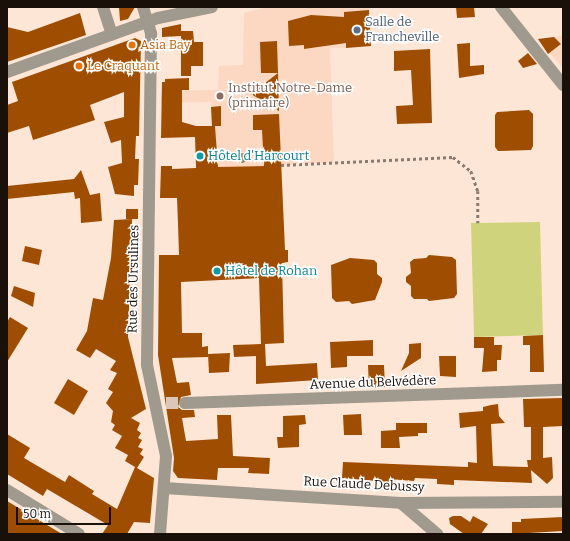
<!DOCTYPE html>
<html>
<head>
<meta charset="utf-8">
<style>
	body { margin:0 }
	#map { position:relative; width:570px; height:541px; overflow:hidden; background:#fee6d7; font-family:Bitter,serif }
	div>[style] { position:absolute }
	.built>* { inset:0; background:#fcd7c1 }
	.green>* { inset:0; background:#cfd47c }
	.building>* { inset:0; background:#9f4e01 }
	.minor-tunnel>* { height:12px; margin-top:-6px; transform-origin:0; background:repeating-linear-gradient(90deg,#dcc6b8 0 12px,transparent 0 18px) }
	.path>* { height:2.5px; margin-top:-1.25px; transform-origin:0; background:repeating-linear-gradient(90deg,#8a7a6f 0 3px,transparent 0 6px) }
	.minor>* { height:12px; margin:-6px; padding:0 6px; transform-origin:6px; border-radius:6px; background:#a09a8e }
	.trees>* { width:10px; height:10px; margin:-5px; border-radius:50%; background:#8f8666 }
	.dots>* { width:11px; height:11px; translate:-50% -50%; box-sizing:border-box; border:2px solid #fff; border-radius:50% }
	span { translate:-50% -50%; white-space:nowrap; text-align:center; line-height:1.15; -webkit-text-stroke:3px #fff; paint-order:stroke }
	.service-label { font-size:13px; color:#4e5e75 }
	.left { translate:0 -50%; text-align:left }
	.food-label { font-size:13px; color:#c56008 }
	.education-label { font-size:13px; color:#785e54 }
	.culture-label { font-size:13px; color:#0d838f }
	.street-label { font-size:13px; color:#1a100a }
	.frame { position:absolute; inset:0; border:8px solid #1a100a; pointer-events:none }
	.scale { position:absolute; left:16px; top:507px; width:95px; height:18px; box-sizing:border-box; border:2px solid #1a100a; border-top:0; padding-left:5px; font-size:12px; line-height:14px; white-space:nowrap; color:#1a100a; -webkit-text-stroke:3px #fff; paint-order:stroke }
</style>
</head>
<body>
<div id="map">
	<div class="built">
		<i style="clip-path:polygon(267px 7px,369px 7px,371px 46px,330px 48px,334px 162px,281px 165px,204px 183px,203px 126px,212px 126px,211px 102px,161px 103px,162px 91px,218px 90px,219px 66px,243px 65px,244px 13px)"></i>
		<i style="clip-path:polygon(563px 35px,563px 69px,550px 53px,561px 44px,554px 37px)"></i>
	</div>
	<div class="green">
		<i style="clip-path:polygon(540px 222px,543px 335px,474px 337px,471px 223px)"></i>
	</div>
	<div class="building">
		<i style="clip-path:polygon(119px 7px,135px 7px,128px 19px,120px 21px)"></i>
		<i style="clip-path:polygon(456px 7px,474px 7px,475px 17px,457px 18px)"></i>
		<i style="clip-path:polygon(369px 10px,371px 46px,346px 48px,346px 43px,304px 49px,304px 45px,289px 46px,288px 21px,311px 15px,344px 17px,344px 12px)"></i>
		<i style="clip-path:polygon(80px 13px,86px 35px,7px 62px,7px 27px,28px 32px)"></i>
		<i style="clip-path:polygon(181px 24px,181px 31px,193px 31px,194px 42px,203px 42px,203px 66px,191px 66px,191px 76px,181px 76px,181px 36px,162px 37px,162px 28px)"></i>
		<i style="clip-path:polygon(554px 37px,561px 44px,548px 54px,538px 39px)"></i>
		<i style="clip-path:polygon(135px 38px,141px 41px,139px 136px,136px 136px,135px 159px,139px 159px,138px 185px,134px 185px,134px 196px,115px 194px,108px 167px,122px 163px,121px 140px,111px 143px,104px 122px,124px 117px,124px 92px,90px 105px,95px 120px,33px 140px,29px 126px,7px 133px,7px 105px,18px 101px,12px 82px)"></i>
		<i style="clip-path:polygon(277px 41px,278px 73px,279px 111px,251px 94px,278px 73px,261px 73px,260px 42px)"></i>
		<i style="clip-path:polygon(470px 43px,470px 66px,484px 65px,484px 74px,459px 78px,457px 44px)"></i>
		<i style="clip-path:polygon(430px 49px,432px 123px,397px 124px,396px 106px,413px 105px,411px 70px,394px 71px,394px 51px)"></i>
		<i style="clip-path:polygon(528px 53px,537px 64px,523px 68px,518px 61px)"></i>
		<i style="clip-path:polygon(189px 78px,189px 90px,182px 90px,182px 122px,196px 126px,215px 126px,218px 167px,264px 166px,262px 130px,253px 130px,253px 115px,279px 114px,285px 250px,288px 250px,288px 262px,282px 263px,284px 343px,265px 344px,266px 366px,317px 363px,318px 380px,256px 384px,256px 356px,234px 357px,233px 345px,261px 344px,259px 278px,181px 282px,182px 333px,202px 333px,202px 347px,208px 346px,208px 357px,172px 358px,177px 383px,189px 382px,191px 395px,181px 397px,178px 407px,182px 410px,194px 410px,195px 417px,182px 418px,186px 441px,218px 439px,217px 415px,231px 415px,233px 456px,270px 458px,269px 474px,248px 473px,249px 468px,218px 468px,217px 480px,178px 478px,173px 471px,174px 458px,158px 355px,159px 255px,179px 255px,178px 224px,177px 198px,160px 198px,161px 166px,172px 166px,172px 169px,196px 168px,195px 137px,161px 138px,162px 82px,165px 82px,165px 79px)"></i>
		<i style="clip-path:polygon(221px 106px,221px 126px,212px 126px,211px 107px)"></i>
		<i style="clip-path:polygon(529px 110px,533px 114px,533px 146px,531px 150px,498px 151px,495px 147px,495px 115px,497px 112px)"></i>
		<i style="clip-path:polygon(81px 170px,90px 195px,100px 193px,102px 221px,81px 223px,80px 198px,75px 199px,74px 192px,7px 199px,7px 186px,74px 179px)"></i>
		<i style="clip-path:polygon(126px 209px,138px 209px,138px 219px,126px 219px)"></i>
		<i style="clip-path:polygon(132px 219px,128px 337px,146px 409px,131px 418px,140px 423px,137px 430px,141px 433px,138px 438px,142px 440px,138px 447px,143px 449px,140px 454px,144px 457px,137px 468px,154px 478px,150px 523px,134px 522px,127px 534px,102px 534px,108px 525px,47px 489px,43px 496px,7px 474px,7px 434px,30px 448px,24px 458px,65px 482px,69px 475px,94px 491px,92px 494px,117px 509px,135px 467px,125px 461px,128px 455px,115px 448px,122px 436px,112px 430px,115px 425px,111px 422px,113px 411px,106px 403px,113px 392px,108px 389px,117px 373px,110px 370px,116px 361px,96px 349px,90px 358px,76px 350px,87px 331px,93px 298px,103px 300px,111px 258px,114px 220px)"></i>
		<i style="clip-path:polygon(25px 246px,42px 250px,39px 265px,22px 261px)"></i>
		<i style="clip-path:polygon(429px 255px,452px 257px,456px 260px,457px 294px,454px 298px,429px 301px,427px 299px,414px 299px,411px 296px,411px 286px,406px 282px,406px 277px,411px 273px,410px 262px,414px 259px,426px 258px)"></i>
		<i style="clip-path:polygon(350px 258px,374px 260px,377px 263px,377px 274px,382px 278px,382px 282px,375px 300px,352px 304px,349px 301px,336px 302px,332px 298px,331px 265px)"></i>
		<i style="clip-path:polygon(14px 286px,35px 293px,33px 307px,11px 296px)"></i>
		<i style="clip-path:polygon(10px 317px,28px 328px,7px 362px,7px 322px)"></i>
		<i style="clip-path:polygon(543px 335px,544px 372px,530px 372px,530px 345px,523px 345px,523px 336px)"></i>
		<i style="clip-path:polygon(474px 337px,494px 337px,494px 345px,502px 345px,501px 360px,497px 360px,497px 371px,482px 372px,484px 348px,474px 348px)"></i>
		<i style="clip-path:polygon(373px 340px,373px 356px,347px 356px,347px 367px,331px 368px,330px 342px)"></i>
		<i style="clip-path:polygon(421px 343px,421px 358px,401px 371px,409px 353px,409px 344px)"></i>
		<i style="clip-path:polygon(230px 353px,229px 372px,209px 373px,208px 354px)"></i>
		<i style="clip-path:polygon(439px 356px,456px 356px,456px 377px,440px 376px)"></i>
		<i style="clip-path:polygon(368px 365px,384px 365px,385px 387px,369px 388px)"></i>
		<i style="clip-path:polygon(68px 379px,88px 391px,74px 415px,54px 403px)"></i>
		<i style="clip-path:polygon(562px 398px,563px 426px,543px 427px,543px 458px,552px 457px,553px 478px,547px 484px,531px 470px,532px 483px,454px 480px,454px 485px,437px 484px,437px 479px,415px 478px,414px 481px,389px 479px,389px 482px,342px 478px,343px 462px,468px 467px,468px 462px,477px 463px,476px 426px,460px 428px,459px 413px,483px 411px,483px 407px,491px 405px,498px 404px,499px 416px,505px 423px,491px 424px,493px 466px,528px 467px,527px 460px,531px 460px,531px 427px,524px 427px,523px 399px)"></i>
		<i style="clip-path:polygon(361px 414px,362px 435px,344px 435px,343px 415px)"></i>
		<i style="clip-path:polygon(305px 415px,306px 424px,299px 425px,299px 447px,278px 448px,277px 437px,283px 437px,283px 416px)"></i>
		<i style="clip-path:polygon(396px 423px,427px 423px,427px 433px,418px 433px,418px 436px,399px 437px,400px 448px,381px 448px,381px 431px,396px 430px)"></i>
		<i style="clip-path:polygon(7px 501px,62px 534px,7px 534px)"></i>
		<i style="clip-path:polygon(453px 516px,461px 516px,470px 522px,473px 516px,488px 524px,481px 534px,464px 534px,450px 524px,449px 518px)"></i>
		<i style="clip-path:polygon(563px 517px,563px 531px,512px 534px,512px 522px,521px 522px,521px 519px)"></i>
	</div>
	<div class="minor-tunnel">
		<i style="left:166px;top:403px;width:19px"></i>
	</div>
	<div class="path">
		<i style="left:281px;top:165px;width:172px;rotate:-2.7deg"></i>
		<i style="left:453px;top:157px;width:23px;rotate:38deg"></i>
		<i style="left:471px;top:171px;width:21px;rotate:71deg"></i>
		<i style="left:478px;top:191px;width:32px;rotate:90deg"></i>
	</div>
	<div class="minor">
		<i style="left:103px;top:7px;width:29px;rotate:72deg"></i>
		<i style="left:143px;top:7px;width:28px;rotate:73deg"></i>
		<i style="left:151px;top:34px;width:331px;rotate:90.7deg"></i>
		<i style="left:147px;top:365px;width:93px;rotate:78.2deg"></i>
		<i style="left:166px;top:456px;width:78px;rotate:94.4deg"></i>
		<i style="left:501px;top:7px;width:100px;rotate:51.5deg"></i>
		<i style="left:7px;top:72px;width:160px;rotate:-19.7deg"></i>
		<i style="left:158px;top:18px;width:55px;rotate:-11.5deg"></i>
		<i style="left:185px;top:403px;width:378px;rotate:-2deg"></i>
		<i style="left:164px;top:488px;width:237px;rotate:3.6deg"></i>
		<i style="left:401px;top:503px;width:162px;rotate:-0.4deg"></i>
		<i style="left:7px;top:490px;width:84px;rotate:31.4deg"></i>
		<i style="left:401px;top:503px;width:48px;rotate:40.7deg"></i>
	</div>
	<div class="trees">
		<i style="left:242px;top:158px"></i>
	</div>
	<div class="dots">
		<i style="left:357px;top:30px;background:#5c6f8a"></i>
		<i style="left:132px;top:45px;background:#e8710a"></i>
		<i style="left:79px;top:66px;background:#e8710a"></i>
		<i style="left:220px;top:96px;background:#8d6e63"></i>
		<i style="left:200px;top:156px;background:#0f9aa8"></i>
		<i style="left:217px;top:271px;background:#0f9aa8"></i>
	</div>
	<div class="service-label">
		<span class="left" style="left:365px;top:30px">Salle de<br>Francheville</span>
	</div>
	<div class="food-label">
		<span class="left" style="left:140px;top:45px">Asia Bay</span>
		<span class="left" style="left:87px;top:66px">Le Craquant</span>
	</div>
	<div class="education-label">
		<span class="left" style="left:228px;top:96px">Institut Notre-Dame<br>(primaire)</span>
	</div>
	<div class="culture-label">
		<span class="left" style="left:208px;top:156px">Hôtel d'Harcourt</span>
		<span class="left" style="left:225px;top:271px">Hôtel de Rohan</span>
	</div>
	<div class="street-label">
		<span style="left:134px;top:279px;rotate:-89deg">Rue des Ursulines</span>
		<span style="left:373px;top:383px;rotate:-2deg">Avenue du Belvédère</span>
		<span style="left:364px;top:485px;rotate:3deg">Rue Claude Debussy</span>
	</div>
	<div class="frame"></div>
	<div class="scale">50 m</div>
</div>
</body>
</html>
